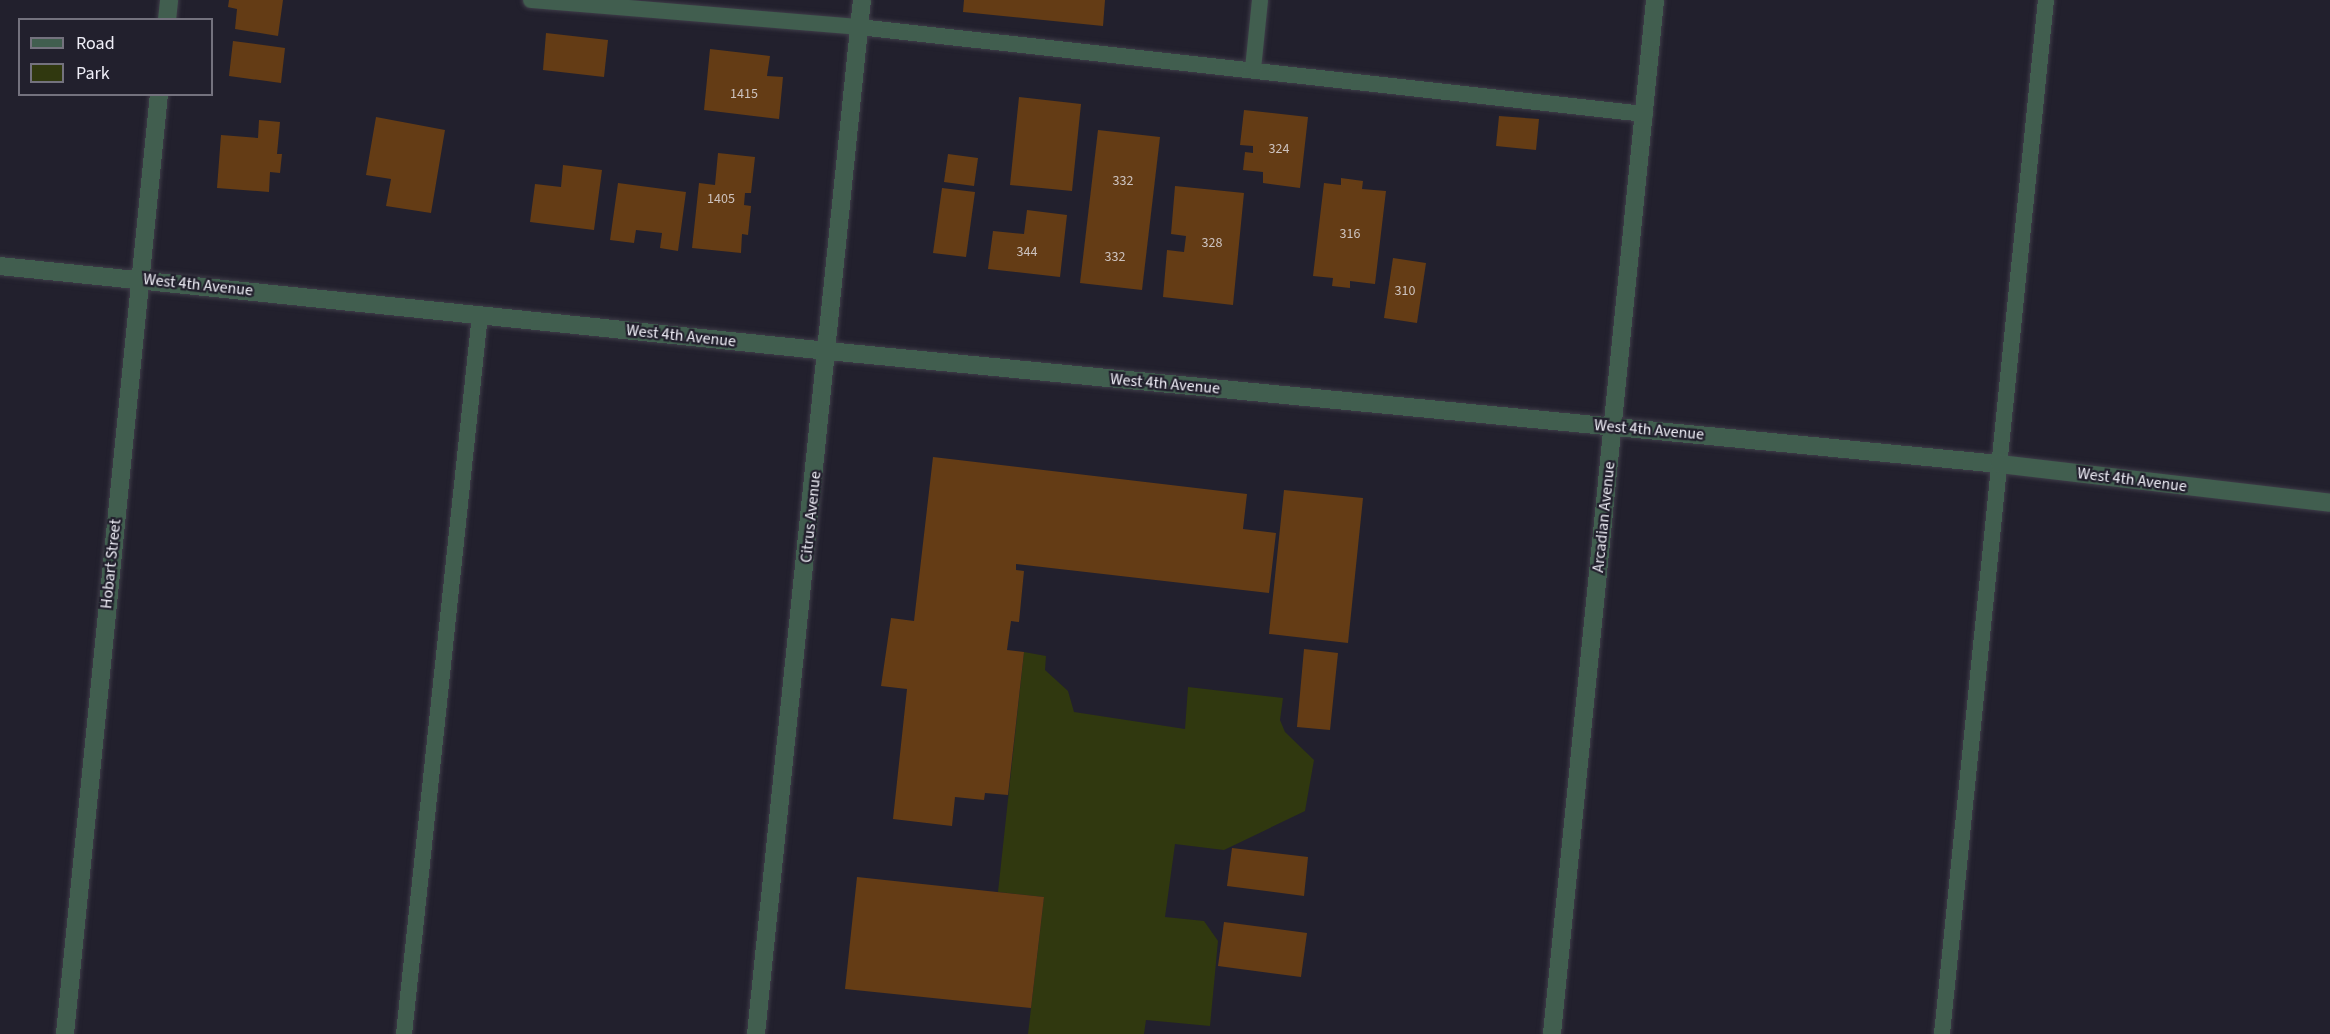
<!DOCTYPE html>
<html>
<head>
<meta charset="utf-8">
<style>
	body { margin:0 }
	#map { position:relative; width:2330px; height:1034px; overflow:hidden; background:#22202d; font-family:"Source Sans 3",sans-serif }
	div>[style] { position:absolute }
	.green>* { inset:0; background:#30380f }
	.building>* { inset:0; background:#643c15 }
	.roads { filter:drop-shadow(0 0 2px #3f3d49) drop-shadow(0 0 2px #3f3d49) }
	.lane>* { height:16px; margin:-8px; padding:0 8px; transform-origin:8px; border-radius:8px; background:#415e4f }
	.street>* { height:18px; margin:-9px; padding:0 9px; transform-origin:9px; border-radius:9px; background:#415e4f }
	span { translate:-50% -50%; white-space:nowrap; text-align:center; line-height:1.15; -webkit-text-stroke:4.5px #22202d; paint-order:stroke }
	.number-label { font-size:14px; color:#ccc2be }
	.number-label span { -webkit-text-stroke-width:0 }
	.street-label { font-size:16px; color:#efeef7 }
	.legend { position:absolute; left:18px; top:18px; width:195px; height:78px; box-sizing:border-box; background:#22202d; border:2px solid #74727e; margin:0; padding:8px 10px; list-style:none; font-size:18px; color:#efeef7 }
	.legend li { display:flex; align-items:center; gap:12px; height:30px }
	.legend b { width:30px; border:2px solid #74727e }
</style>
</head>
<body>
<div id="map">
	<div class="green">
		<i style="clip-path:polygon(1024px 652px,1046px 656px,1045px 670px,1068px 691px,1074px 712px,1185px 729px,1188px 687px,1283px 698px,1280px 720px,1285px 732px,1314px 760px,1305px 811px,1224px 850px,1175px 844px,1165px 917px,1204px 921px,1218px 941px,1210px 1026px,1146px 1020px,1144px 1034px,1028px 1034px,1044px 897px,998px 892px)"></i>
	</div>
	<div class="building">
		<i style="clip-path:polygon(229px 0,283px 0,278px 36px,235px 29px,237px 9px,228px 7px)"></i>
		<i style="clip-path:polygon(964px 0,1105px 0,1103px 26px,963px 12px)"></i>
		<i style="clip-path:polygon(546px 33px,608px 40px,604px 77px,543px 70px)"></i>
		<i style="clip-path:polygon(233px 41px,285px 48px,281px 83px,229px 76px)"></i>
		<i style="clip-path:polygon(710px 49px,770px 56px,767px 76px,783px 77px,779px 119px,704px 110px)"></i>
		<i style="clip-path:polygon(1019px 97px,1081px 104px,1072px 191px,1010px 185px)"></i>
		<i style="clip-path:polygon(1244px 110px,1308px 117px,1300px 188px,1263px 183px,1263px 172px,1243px 170px,1245px 152px,1253px 153px,1253px 146px,1240px 145px)"></i>
		<i style="clip-path:polygon(1499px 116px,1539px 119px,1536px 150px,1496px 146px)"></i>
		<i style="clip-path:polygon(376px 117px,445px 130px,431px 213px,386px 206px,391px 179px,366px 175px)"></i>
		<i style="clip-path:polygon(259px 120px,280px 122px,277px 154px,282px 154px,280px 173px,270px 172px,269px 192px,217px 188px,221px 135px,258px 138px)"></i>
		<i style="clip-path:polygon(1098px 130px,1160px 137px,1142px 290px,1080px 283px)"></i>
		<i style="clip-path:polygon(718px 153px,755px 157px,751px 193px,745px 193px,744px 205px,751px 206px,748px 235px,742px 234px,741px 253px,692px 248px,699px 183px,715px 185px)"></i>
		<i style="clip-path:polygon(948px 154px,978px 158px,974px 186px,944px 182px)"></i>
		<i style="clip-path:polygon(563px 165px,602px 170px,594px 230px,530px 222px,535px 184px,561px 187px)"></i>
		<i style="clip-path:polygon(1341px 178px,1363px 181px,1362px 189px,1386px 191px,1375px 284px,1350px 281px,1350px 288px,1332px 286px,1333px 278px,1313px 276px,1324px 183px,1341px 185px)"></i>
		<i style="clip-path:polygon(618px 183px,686px 192px,678px 251px,660px 248px,662px 233px,636px 230px,634px 243px,610px 240px)"></i>
		<i style="clip-path:polygon(1175px 186px,1244px 193px,1233px 305px,1163px 297px,1167px 250px,1184px 252px,1186px 236px,1171px 234px)"></i>
		<i style="clip-path:polygon(942px 188px,975px 192px,966px 257px,933px 253px)"></i>
		<i style="clip-path:polygon(1027px 210px,1067px 215px,1060px 277px,988px 269px,993px 231px,1024px 234px)"></i>
		<i style="clip-path:polygon(1393px 258px,1426px 263px,1417px 323px,1384px 318px)"></i>
		<i style="clip-path:polygon(933px 457px,1247px 494px,1243px 529px,1276px 533px,1269px 593px,1016px 564px,1016px 570px,1024px 571px,1019px 622px,1011px 621px,1007px 650px,1024px 652px,1008px 795px,985px 793px,984px 800px,955px 797px,952px 826px,893px 819px,907px 689px,881px 686px,891px 618px,914px 621px)"></i>
		<i style="clip-path:polygon(1284px 490px,1363px 498px,1348px 643px,1269px 634px)"></i>
		<i style="clip-path:polygon(1304px 649px,1338px 653px,1330px 730px,1297px 727px)"></i>
		<i style="clip-path:polygon(1232px 848px,1308px 857px,1304px 896px,1227px 886px)"></i>
		<i style="clip-path:polygon(857px 877px,1044px 897px,1031px 1008px,845px 989px)"></i>
		<i style="clip-path:polygon(1224px 922px,1307px 933px,1301px 977px,1218px 966px)"></i>
	</div>
	<div class="roads">
		<div class="lane">
			<i style="left:531px;top:0;width:329px;rotate:4.7deg"></i>
			<i style="left:859px;top:27px;width:791px;rotate:6.32deg"></i>
			<i style="left:1253px;top:69px;width:69px;rotate:-84.2deg"></i>
			<i style="left:404px;top:1034px;width:723px;rotate:-83.97deg"></i>
			<i style="left:1942px;top:1034px;width:1039px;rotate:-84.26deg"></i>
		</div>
		<div class="street">
			<i style="left:167px;top:20px;width:20px;rotate:-84deg"></i>
			<i style="left:0;top:266px;width:832px;rotate:5.86deg"></i>
			<i style="left:828px;top:351px;width:1177px;rotate:5.51deg"></i>
			<i style="left:2000px;top:464px;width:332px;rotate:6.7deg"></i>
			<i style="left:65px;top:1034px;width:945px;rotate:-84.29deg"></i>
			<i style="left:756px;top:1034px;width:1039px;rotate:-84.15deg"></i>
			<i style="left:1552px;top:1034px;width:1039px;rotate:-84.31deg"></i>
		</div>
	</div>
	<div class="number-label">
		<span style="left:744px;top:94px">1415</span>
		<span style="left:1279px;top:149px">324</span>
		<span style="left:1123px;top:181px">332</span>
		<span style="left:721px;top:199px">1405</span>
		<span style="left:1350px;top:234px">316</span>
		<span style="left:1212px;top:243px">328</span>
		<span style="left:1027px;top:252px">344</span>
		<span style="left:1115px;top:257px">332</span>
		<span style="left:1405px;top:291px">310</span>
	</div>
	<div class="street-label">
		<span style="left:198px;top:285px;rotate:6deg">West 4th Avenue</span>
		<span style="left:681px;top:336px;rotate:6deg">West 4th Avenue</span>
		<span style="left:1165px;top:384px;rotate:5deg">West 4th Avenue</span>
		<span style="left:1649px;top:430px;rotate:5deg">West 4th Avenue</span>
		<span style="left:2132px;top:480px;rotate:7deg">West 4th Avenue</span>
		<span style="left:811px;top:517px;rotate:-84deg">Citrus Avenue</span>
		<span style="left:1604px;top:517px;rotate:-84deg">Arcadian Avenue</span>
		<span style="left:111px;top:564px;rotate:-84deg">Hobart Street</span>
	</div>
	<ul class="legend">
	<li><b style="height:8px;background:#415e4f"></b>Road</li>
	<li><b style="height:16px;background:#30380f"></b>Park</li>
	</ul>
</div>
</body>
</html>
